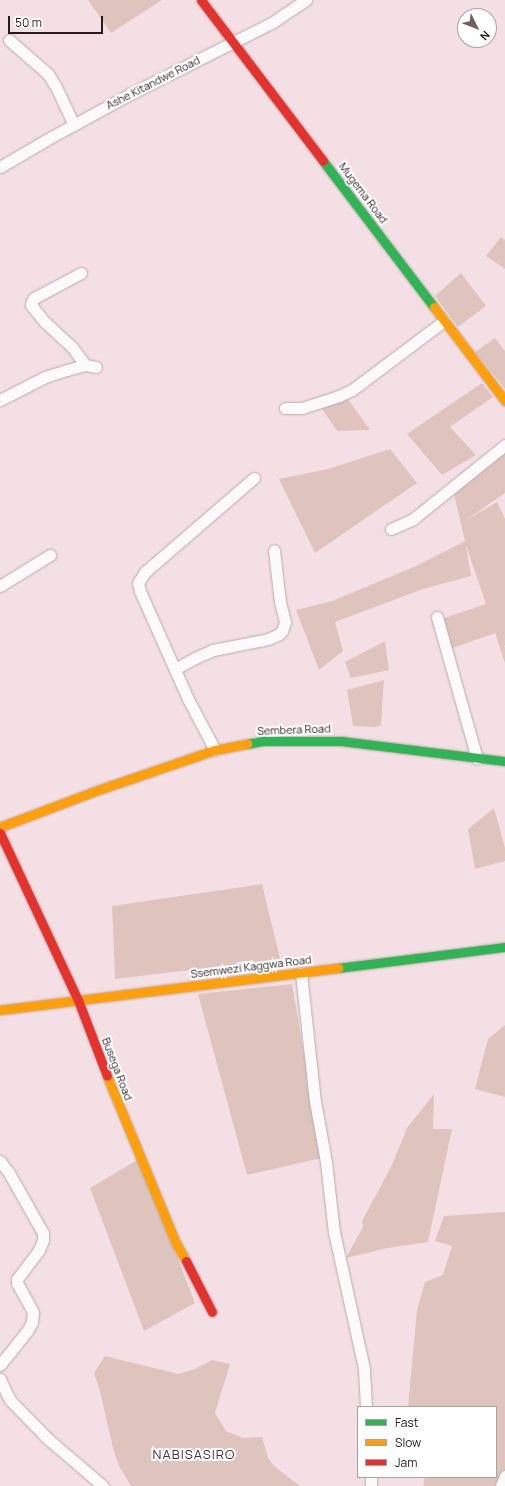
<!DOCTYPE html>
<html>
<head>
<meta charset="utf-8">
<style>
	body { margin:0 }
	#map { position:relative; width:505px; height:1486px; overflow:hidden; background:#f4e0e4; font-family:Manrope,sans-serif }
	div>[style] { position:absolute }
	.green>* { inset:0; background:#dfc4be }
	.roads { filter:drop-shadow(0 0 1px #b9aaac) drop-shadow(0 0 1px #b9aaac) }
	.street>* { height:11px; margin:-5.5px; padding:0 5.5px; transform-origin:5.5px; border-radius:5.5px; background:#fdfafb }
	.fast>* { height:9px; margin:-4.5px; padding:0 4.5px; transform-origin:4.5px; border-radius:4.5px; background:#30b455 }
	.slow>* { height:9px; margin:-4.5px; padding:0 4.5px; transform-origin:4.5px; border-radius:4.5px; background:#ff9f0a }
	.jam>* { height:9px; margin:-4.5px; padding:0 4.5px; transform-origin:4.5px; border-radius:4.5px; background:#e5322d }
	span { translate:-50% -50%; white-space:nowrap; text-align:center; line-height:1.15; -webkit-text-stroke:4px #fff; paint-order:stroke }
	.street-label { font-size:11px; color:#261a1c }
	.quarter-label { font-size:13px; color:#482d33; letter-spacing:1px }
	.legend { position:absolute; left:357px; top:1406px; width:140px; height:72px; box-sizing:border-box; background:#fff; border:1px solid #a8a3a4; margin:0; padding:5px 7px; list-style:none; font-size:12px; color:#261a1c }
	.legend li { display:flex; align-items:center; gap:8px; height:20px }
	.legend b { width:20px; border:1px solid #a8a3a4 }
	.north { position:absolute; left:457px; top:8px; width:40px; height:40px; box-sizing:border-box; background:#fff; border:1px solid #a8a3a4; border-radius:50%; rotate:133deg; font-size:11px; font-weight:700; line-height:16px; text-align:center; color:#261a1c }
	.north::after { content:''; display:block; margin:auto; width:14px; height:18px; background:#6e5f62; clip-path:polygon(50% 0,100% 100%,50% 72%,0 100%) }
	.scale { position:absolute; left:8px; top:16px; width:95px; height:18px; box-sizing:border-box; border:2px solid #261a1c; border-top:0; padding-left:5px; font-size:12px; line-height:14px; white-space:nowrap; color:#261a1c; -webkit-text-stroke:3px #fff; paint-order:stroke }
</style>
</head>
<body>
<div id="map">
	<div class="green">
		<i style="clip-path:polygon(88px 0,162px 0,111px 33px)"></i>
		<i style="clip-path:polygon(501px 237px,505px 240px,505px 269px,486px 256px)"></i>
		<i style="clip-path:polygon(461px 273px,486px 306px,458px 327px,435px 296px)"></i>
		<i style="clip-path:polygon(495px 338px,505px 351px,505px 389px,475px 352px)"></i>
		<i style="clip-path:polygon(482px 383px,493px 397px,450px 427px,476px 455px,442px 475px,407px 434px)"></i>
		<i style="clip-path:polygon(347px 398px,370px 430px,337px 431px,321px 407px)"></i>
		<i style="clip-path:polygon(390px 449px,417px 483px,315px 553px,279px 479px,328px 469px)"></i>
		<i style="clip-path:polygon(505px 453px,505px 493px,466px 520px,497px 502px,505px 519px,505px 646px,503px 647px,505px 647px,505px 663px,495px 633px,450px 649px,444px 618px,486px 604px,466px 545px,471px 576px,423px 589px,335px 622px,343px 651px,319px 670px,296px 610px,332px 601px,416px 566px,465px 541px,454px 494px)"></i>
		<i style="clip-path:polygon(385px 641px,389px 670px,351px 678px,345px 662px)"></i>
		<i style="clip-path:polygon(384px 680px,381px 725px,376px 727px,353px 726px,347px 690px)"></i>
		<i style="clip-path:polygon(494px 808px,505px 848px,505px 861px,475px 869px,468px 829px)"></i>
		<i style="clip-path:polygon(262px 884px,280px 959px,115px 979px,112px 906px)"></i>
		<i style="clip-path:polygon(292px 984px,322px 1158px,247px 1175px,198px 994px)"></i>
		<i style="clip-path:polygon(505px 1025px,505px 1097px,475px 1089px,488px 1039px)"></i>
		<i style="clip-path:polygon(434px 1094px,433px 1129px,452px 1129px,428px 1242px,387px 1248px,346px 1258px,363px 1227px,362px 1221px,391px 1167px,407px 1128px)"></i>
		<i style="clip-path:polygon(139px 1159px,195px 1303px,144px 1331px,90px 1188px)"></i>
		<i style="clip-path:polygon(505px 1212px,505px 1486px,423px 1486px,425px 1477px,496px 1477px,496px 1407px,408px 1407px,417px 1310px,425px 1282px,443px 1275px,452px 1246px,435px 1241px,444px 1216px)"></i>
		<i style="clip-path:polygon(105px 1356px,178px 1374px,195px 1369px,212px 1360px,230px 1364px,215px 1413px,226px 1431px,243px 1438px,262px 1437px,268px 1458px,274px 1466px,300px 1486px,131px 1486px,119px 1466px,113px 1448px,100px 1391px,94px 1373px)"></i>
	</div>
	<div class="roads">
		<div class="street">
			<i style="left:9px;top:40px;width:52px;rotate:41.1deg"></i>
			<i style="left:48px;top:74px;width:15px;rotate:58deg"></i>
			<i style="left:56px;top:87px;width:42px;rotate:64.7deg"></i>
			<i style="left:0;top:167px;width:53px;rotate:-30.4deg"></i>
			<i style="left:46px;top:140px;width:96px;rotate:-28.7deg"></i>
			<i style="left:130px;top:94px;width:160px;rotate:-26.7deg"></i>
			<i style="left:273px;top:22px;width:40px;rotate:-34deg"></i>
			<i style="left:81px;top:273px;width:53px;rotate:152deg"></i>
			<i style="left:34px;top:298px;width:4px;rotate:124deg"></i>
			<i style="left:32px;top:301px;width:4px;rotate:104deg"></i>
			<i style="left:31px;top:305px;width:22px;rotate:51deg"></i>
			<i style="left:45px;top:322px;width:37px;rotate:43deg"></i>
			<i style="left:72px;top:347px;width:22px;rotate:54deg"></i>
			<i style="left:0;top:400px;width:51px;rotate:-27.1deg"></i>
			<i style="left:45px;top:377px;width:23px;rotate:-18deg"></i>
			<i style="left:67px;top:370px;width:19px;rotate:-16deg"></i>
			<i style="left:85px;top:365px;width:11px;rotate:10deg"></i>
			<i style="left:285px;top:408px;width:17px"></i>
			<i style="left:302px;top:408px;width:39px;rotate:-18deg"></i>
			<i style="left:339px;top:396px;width:14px;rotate:-25deg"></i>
			<i style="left:352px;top:390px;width:115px;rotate:-36.9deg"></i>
			<i style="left:391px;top:529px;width:24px;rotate:-24deg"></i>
			<i style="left:413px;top:519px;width:118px;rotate:-38.8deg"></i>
			<i style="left:0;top:586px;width:59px;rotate:-31.8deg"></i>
			<i style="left:437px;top:617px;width:147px;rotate:74.2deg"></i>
			<i style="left:175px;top:669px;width:23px;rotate:-29deg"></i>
			<i style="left:195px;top:658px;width:20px;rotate:-24deg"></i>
			<i style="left:213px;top:650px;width:56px;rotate:-11.3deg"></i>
			<i style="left:268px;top:639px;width:12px;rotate:-24deg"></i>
			<i style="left:279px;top:634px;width:4px;rotate:-45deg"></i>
			<i style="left:282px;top:631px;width:9px;rotate:-72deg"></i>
			<i style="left:285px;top:622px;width:21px;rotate:-104deg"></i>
			<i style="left:280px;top:602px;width:52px;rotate:-96.6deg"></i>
			<i style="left:215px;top:750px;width:58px;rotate:-117.9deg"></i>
			<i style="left:188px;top:699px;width:118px;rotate:-114deg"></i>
			<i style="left:140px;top:591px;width:8px;rotate:-104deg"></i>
			<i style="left:138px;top:583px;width:13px;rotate:-58deg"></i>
			<i style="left:145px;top:572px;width:144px;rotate:-40.8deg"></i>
			<i style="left:301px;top:973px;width:129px;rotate:83.8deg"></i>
			<i style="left:315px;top:1101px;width:62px;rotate:79.8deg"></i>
			<i style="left:326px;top:1162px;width:70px;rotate:83.5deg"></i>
			<i style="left:334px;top:1232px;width:140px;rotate:77.6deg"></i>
			<i style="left:364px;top:1369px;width:38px;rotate:87deg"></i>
			<i style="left:0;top:1161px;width:15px;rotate:53deg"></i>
			<i style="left:9px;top:1173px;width:69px;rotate:60.5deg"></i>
			<i style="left:43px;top:1233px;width:7px;rotate:90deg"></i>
			<i style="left:43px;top:1240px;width:11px;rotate:112deg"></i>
			<i style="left:39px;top:1250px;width:36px;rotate:127deg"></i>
			<i style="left:17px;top:1279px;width:4px;rotate:90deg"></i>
			<i style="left:17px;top:1283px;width:33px;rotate:61deg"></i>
			<i style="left:33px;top:1312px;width:10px;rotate:96deg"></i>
			<i style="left:32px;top:1322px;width:10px;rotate:119deg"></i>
			<i style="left:27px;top:1331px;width:43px;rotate:128.5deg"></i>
			<i style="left:0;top:1379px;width:23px;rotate:65deg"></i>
			<i style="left:10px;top:1400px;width:54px;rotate:45.7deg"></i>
			<i style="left:48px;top:1439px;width:72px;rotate:40.5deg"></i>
			<i style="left:371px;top:1477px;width:9px;rotate:90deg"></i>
			<i style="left:501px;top:1486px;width:11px;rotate:-68deg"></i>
		</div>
		<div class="fast">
			<i style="left:323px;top:161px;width:183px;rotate:52.8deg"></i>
			<i style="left:247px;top:744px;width:15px;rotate:-11deg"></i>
			<i style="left:262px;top:741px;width:79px"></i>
			<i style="left:341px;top:741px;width:165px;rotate:7deg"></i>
			<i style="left:338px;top:968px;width:168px;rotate:-7.2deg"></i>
		</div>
		<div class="slow">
			<i style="left:434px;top:307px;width:118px;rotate:52.9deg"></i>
			<i style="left:0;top:827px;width:105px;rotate:-20.7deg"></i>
			<i style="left:98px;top:790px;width:124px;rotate:-18.9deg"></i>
			<i style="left:215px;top:750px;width:33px;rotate:-11deg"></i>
			<i style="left:0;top:1010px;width:341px;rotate:-7.1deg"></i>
			<i style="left:107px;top:1076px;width:181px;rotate:67.6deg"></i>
			<i style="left:176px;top:1243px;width:21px;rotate:61deg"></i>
		</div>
		<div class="jam">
			<i style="left:201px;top:0;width:202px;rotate:52.8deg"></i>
			<i style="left:0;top:833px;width:184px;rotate:65deg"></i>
			<i style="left:78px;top:1000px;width:81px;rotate:69.1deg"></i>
			<i style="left:186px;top:1261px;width:57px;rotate:63deg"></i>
		</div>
	</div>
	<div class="street-label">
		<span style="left:153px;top:83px;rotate:-27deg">Ashe Kitandwe Road</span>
		<span style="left:363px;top:193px;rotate:53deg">Mugema Road</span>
		<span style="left:294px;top:730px;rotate:-2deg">Sembera Road</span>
		<span style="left:251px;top:967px;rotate:-7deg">Ssemwezi Kaggwa Road</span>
		<span style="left:117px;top:1069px;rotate:69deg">Busega Road</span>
	</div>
	<div class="quarter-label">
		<span style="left:194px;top:1454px">NABISASIRO</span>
	</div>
	<ul class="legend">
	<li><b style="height:5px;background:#30b455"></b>Fast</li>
	<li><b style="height:5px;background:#ff9f0a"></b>Slow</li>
	<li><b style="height:5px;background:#e5322d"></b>Jam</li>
	</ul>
	<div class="north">N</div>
	<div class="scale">50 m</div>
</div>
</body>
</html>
